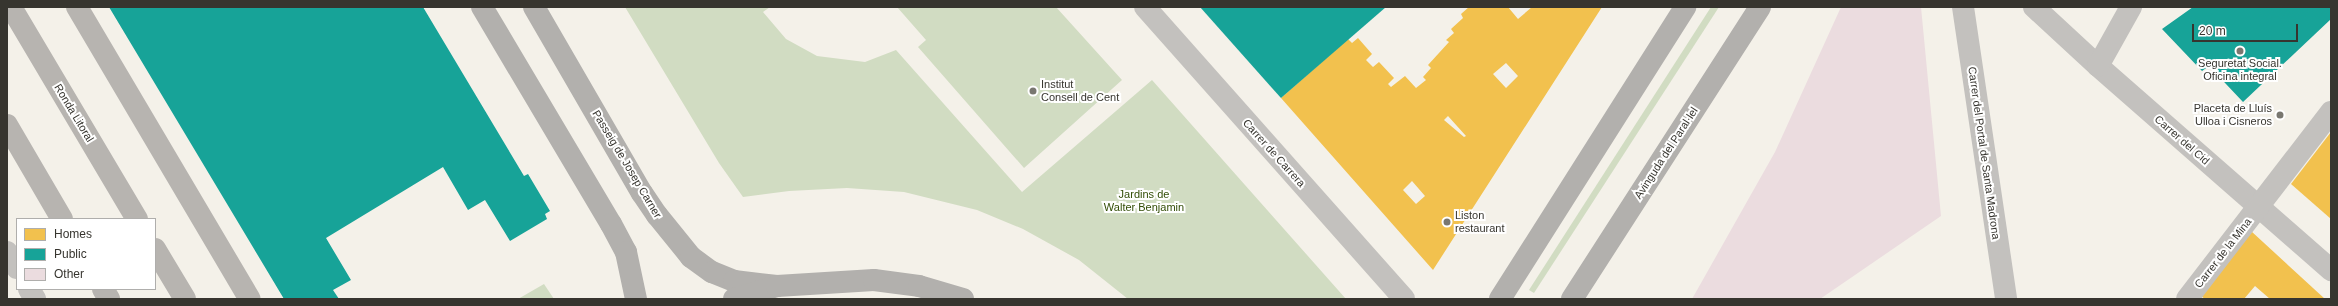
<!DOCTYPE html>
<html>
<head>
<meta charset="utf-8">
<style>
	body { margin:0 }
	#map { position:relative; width:2338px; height:306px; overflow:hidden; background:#f4f1e9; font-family:Arial,sans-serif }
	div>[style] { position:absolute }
	.green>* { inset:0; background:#d1dcc2 }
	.homes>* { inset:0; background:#f2c14e }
	.public>* { inset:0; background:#17a398 }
	.building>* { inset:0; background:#ebdcdf }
	.minor>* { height:22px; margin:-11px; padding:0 11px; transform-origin:11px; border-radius:11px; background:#c3c1be }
	.major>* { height:22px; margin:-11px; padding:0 11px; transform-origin:11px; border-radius:11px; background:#b2b0ad }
	.highway>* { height:22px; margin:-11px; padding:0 11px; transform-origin:11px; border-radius:11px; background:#b7b4b0 }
	.dots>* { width:11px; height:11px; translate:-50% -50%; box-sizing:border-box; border:2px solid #fff; border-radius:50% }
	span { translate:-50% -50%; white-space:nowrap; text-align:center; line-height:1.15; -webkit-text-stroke:4px #fff; paint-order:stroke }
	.poi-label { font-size:11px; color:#37352f }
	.left { translate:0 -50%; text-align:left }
	.right { translate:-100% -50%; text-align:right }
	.street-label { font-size:11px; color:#37352f }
	.park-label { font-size:11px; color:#324d06 }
	.frame { position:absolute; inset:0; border:8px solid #37352f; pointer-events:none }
	.legend { position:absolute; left:16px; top:218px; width:140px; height:72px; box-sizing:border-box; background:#fff; border:1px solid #afaeac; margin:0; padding:5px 7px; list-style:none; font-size:12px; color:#37352f }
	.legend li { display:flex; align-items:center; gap:8px; height:20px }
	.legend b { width:20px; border:1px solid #afaeac }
	.scale { position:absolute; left:2192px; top:24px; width:106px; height:18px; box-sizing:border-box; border:2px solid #37352f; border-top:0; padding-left:5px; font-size:12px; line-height:14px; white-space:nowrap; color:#37352f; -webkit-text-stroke:3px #fff; paint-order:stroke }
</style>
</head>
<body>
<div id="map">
	<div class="green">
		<i style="clip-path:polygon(625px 7px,770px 7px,763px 12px,786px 39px,817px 56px,865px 62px,896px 50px,1022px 192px,1152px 80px,1346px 299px,1128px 299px,1079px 260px,1023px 229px,977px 210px,904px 192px,847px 188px,789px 191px,743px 197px,719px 163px)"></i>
		<i style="clip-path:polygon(897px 7px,1056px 7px,1122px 80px,1024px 168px,918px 47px,926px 40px)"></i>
		<i style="clip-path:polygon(1711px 7px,1719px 7px,1534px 293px,1529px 290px)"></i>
		<i style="clip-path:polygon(544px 284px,554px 299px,518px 299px)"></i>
	</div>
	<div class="homes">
		<i style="clip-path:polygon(evenodd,1469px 7px,1508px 7px,1518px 19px,1532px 7px,1602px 7px,1433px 270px,1281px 98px,1348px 39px,1352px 43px,1358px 38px,1372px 54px,1366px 60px,1373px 67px,1379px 62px,1394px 78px,1388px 84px,1391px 87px,1405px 76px,1416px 88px,1426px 80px,1423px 77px,1431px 68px,1428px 65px,1449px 42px,1446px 40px,1454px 33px,1451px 29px,1463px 18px,1461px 14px,1469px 7px,1506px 63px,1518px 76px,1506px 88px,1493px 74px,1506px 63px,1469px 7px,1448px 116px,1466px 136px,1464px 137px,1444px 120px,1448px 116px,1469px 7px,1412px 181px,1425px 196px,1416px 204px,1403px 190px,1412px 181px)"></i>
		<i style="clip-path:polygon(2331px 132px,2331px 219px,2291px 184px)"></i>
		<i style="clip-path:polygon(2251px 231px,2325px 299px,2270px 299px,2255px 286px,2244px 299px,2205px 299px,2201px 296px)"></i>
	</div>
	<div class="public">
		<i style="clip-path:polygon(109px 7px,423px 7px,524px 176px,528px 174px,550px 211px,545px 214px,547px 219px,510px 241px,485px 200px,468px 210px,443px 167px,326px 238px,351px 280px,333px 290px,339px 299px,284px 299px)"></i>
		<i style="clip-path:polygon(1200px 7px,1386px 7px,1281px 98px)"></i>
		<i style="clip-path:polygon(2193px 7px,2331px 7px,2331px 19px,2243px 102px,2209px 66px,2202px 71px,2162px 29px)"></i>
	</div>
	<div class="building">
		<i style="clip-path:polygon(1841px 7px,1921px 7px,1941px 216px,1820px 299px,1692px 299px,1775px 152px)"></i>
	</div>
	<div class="minor">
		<i style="left:1145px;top:7px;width:390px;rotate:48.4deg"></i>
		<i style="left:1963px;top:7px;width:295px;rotate:81.6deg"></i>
		<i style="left:2034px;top:7px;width:87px;rotate:42.7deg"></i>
		<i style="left:2098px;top:66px;width:310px;rotate:41.2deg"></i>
		<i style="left:2098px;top:66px;width:68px;rotate:-60.8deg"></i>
		<i style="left:7px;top:252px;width:19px;rotate:58deg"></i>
		<i style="left:29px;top:289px;width:12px;rotate:59deg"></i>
		<i style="left:2187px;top:299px;width:236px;rotate:-52.4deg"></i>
	</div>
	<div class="major">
		<i style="left:482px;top:7px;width:252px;rotate:59.3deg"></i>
		<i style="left:611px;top:224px;width:32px;rotate:62deg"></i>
		<i style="left:626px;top:252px;width:48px;rotate:78deg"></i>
		<i style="left:534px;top:7px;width:215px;rotate:59.9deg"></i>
		<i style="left:642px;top:193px;width:27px;rotate:56deg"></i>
		<i style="left:657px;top:215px;width:54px;rotate:51deg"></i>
		<i style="left:691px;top:257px;width:26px;rotate:36deg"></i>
		<i style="left:712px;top:272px;width:24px;rotate:22deg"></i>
		<i style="left:734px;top:281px;width:43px;rotate:6.6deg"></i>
		<i style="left:734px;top:299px;width:45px;rotate:-16.8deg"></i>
		<i style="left:777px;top:286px;width:97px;rotate:-3.5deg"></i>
		<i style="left:874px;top:280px;width:45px;rotate:7.6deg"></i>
		<i style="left:919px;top:286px;width:46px;rotate:16.5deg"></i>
		<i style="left:1500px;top:299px;width:346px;rotate:-57.6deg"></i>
		<i style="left:1572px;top:299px;width:347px;rotate:-57.2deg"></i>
	</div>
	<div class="highway">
		<i style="left:11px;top:7px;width:247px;rotate:59.3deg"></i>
		<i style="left:77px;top:7px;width:339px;rotate:59.4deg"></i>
		<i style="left:7px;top:125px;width:109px;rotate:59.7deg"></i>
		<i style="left:155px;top:249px;width:58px;rotate:59deg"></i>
		<i style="left:103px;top:289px;width:12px;rotate:59deg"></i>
	</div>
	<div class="dots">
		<i style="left:2240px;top:51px;background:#797770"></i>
		<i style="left:1033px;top:91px;background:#797770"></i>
		<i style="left:2280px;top:115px;background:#797770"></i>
		<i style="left:1447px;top:222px;background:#797770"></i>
	</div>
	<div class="poi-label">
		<span style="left:2240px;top:70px">Seguretat Social.<br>Oficina integral</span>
		<span class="left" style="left:1041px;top:91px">Institut<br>Consell de Cent</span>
		<span class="right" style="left:2272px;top:115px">Placeta de Lluís<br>Ulloa i Cisneros</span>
		<span class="left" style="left:1455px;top:222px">Liston<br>restaurant</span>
	</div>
	<div class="street-label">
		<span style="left:74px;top:113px;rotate:59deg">Ronda Litoral</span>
		<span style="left:2182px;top:140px;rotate:41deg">Carrer del Cid</span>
		<span style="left:1274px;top:153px;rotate:48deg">Carrer de Carrera</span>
		<span style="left:1666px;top:153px;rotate:-57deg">Avinguda del Paral·lel</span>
		<span style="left:1984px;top:153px;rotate:82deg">Carrer del Portal de Santa Madrona</span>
		<span style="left:627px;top:164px;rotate:59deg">Passeig de Josep Carner</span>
		<span style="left:2223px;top:253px;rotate:-52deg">Carrer de la Mina</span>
	</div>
	<div class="park-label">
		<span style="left:1144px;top:201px">Jardins de<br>Walter Benjamin</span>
	</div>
	<div class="frame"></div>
	<ul class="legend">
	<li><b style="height:11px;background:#f2c14e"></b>Homes</li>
	<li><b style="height:11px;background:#17a398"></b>Public</li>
	<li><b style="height:11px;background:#ebdcdf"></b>Other</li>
	</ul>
	<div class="scale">20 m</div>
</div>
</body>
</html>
